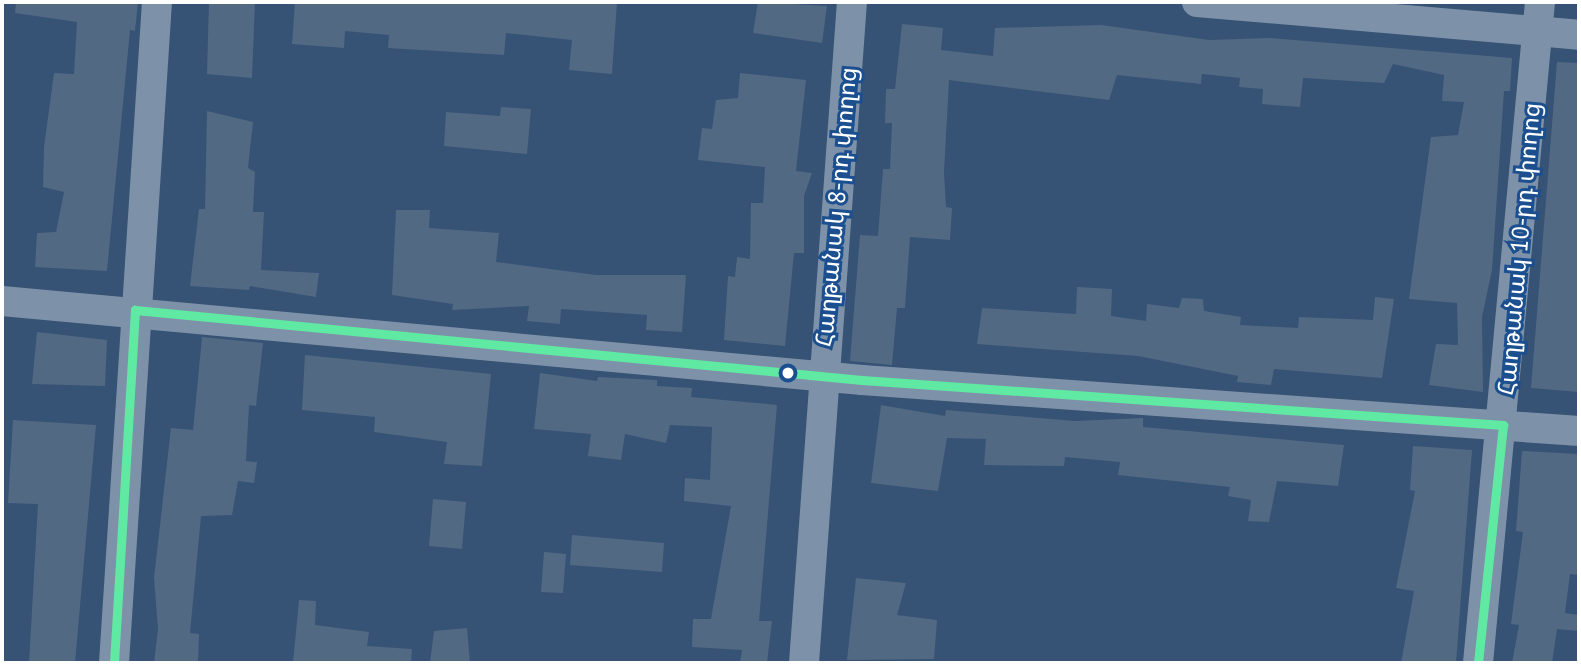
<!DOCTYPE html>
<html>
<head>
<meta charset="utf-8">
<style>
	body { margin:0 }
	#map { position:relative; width:1581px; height:665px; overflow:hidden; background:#365274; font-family:"PT Sans","Noto Sans Armenian",sans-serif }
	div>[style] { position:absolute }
	.building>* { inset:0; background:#526984 }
	.minor>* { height:30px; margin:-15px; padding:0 15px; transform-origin:15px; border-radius:15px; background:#7d92a8 }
	.bus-1>* { height:9px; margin:-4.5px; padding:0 4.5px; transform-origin:4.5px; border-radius:4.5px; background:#60e9a3 }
	.dots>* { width:19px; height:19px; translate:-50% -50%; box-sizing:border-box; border:4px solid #1b4f8f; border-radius:50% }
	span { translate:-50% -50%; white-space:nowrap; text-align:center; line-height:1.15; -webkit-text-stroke:6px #1b4f8f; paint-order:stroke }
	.street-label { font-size:24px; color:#fff }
	.frame { position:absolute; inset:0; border:4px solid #fff; pointer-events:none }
</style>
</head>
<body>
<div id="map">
	<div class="building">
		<i style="clip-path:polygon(16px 2px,138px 2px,135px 31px,130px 30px,107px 271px,35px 267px,37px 233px,56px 232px,64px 192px,43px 187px,44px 147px,54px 73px,74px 74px,77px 22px,15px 13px)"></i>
		<i style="clip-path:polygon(209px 2px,255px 2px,252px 78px,207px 74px)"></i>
		<i style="clip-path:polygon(295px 2px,617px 2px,612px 74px,569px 70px,572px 40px,506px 33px,504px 55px,388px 48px,389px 35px,345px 31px,344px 48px,292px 44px)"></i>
		<i style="clip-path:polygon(758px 2px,827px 6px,822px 43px,753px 33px)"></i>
		<i style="clip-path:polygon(902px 24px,943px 28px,941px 50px,993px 56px,995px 28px,1101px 25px,1209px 40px,1269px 38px,1512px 58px,1510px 91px,1504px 91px,1492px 270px,1482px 317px,1483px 392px,1429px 385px,1436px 344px,1458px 345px,1457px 303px,1409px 299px,1431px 137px,1458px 135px,1464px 102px,1442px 101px,1444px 75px,1393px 64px,1384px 83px,1303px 78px,1300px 107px,1262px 104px,1263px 89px,1239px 87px,1240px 78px,1202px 74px,1201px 84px,1117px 75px,1109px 100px,949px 80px,944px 172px,946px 207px,952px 208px,950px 240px,910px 237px,905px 308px,897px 308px,892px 365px,850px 361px,860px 235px,878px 236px,883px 169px,890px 169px,892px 123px,885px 123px,886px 89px,895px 89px)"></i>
		<i style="clip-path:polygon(1557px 62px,1579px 63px,1579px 392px,1531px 388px)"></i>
		<i style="clip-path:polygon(740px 73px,806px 80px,796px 171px,812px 173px,804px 196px,804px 253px,794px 253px,785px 346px,724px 340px,728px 276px,735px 277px,737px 257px,750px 259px,751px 203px,763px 203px,765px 167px,698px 160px,702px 128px,712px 129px,716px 100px,738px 98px)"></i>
		<i style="clip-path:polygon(501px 107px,531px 109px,527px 154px,444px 146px,446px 112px,500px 116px)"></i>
		<i style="clip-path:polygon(207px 111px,253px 122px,248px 168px,255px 172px,253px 212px,264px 212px,261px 270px,319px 273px,316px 297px,250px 286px,249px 290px,190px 286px,199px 209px,205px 209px)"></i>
		<i style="clip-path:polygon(396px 210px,430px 210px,429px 228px,499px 233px,496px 262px,596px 275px,686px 275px,682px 332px,646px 330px,647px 315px,561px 309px,560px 324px,527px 321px,529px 306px,452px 310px,453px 304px,392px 295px)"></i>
		<i style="clip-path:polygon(1077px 287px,1112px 289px,1111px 316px,1146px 321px,1147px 304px,1179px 308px,1182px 298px,1203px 299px,1204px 311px,1241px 317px,1240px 325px,1298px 328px,1299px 317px,1373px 320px,1375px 297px,1394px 299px,1382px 378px,1274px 369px,1271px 385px,1237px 382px,1238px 376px,1138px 356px,977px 344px,982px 308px,1076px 314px)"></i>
		<i style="clip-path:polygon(37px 332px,107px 340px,105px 386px,32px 384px)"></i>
		<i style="clip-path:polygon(202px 337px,263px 343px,256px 406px,249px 405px,246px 461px,257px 462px,254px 483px,238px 481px,232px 515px,201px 516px,190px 633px,199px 634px,198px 663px,154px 663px,158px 629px,154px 578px,171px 428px,193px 430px)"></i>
		<i style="clip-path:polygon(305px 355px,491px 374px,482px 466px,444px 464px,447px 442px,374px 432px,375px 417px,302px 410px)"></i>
		<i style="clip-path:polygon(540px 373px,597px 381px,598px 377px,657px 380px,657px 386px,692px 388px,691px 397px,777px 405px,759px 621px,772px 621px,767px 663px,740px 663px,742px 650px,692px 647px,693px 619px,711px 619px,731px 506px,684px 501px,685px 478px,710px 480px,712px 427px,670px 425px,666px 443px,625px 434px,621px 460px,588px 456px,591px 434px,534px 429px)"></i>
		<i style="clip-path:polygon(881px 405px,945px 416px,946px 410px,1075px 421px,1143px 418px,1143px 427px,1344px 445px,1338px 486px,1277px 481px,1269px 522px,1248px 521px,1251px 500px,1228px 496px,1230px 487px,1118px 475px,1120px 462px,1065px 457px,1064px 466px,984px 465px,986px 439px,947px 438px,938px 491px,871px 483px)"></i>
		<i style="clip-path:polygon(13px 420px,96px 425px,75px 663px,29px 663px,38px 504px,8px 503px)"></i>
		<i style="clip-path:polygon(1413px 446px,1472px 450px,1456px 663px,1401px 663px,1414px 591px,1396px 588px,1415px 491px,1410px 490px)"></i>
		<i style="clip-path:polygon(1522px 451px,1579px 454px,1579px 575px,1570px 574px,1565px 613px,1579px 615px,1579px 631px,1557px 629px,1552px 663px,1512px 663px,1519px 625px,1511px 624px,1523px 532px,1516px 531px)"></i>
		<i style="clip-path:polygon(433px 499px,466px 502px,462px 549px,429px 546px)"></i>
		<i style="clip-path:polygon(572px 535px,664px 543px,662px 572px,570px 565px)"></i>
		<i style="clip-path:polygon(544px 552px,566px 554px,563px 593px,541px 592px)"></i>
		<i style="clip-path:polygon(856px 578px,906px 583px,897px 615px,937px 620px,934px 659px,847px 660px)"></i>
		<i style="clip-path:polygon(299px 600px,316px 601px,315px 625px,369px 632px,367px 646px,412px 649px,411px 663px,293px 663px)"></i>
		<i style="clip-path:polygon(467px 628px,470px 663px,430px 663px,434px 631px)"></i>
	</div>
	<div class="minor">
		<i style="left:1197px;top:2px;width:383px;rotate:4.9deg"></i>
		<i style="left:2px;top:301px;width:864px;rotate:5.25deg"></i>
		<i style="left:862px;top:380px;width:719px;rotate:4.07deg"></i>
		<i style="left:114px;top:663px;width:662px;rotate:-86.28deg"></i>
		<i style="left:804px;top:663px;width:663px;rotate:-85.85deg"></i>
		<i style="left:1478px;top:663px;width:664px;rotate:-84.64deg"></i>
	</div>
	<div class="bus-1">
		<i style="left:135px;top:310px;width:730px;rotate:5.5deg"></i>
		<i style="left:862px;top:380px;width:643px;rotate:4.02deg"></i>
		<i style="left:114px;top:663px;width:354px;rotate:-86.6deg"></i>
		<i style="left:1478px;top:663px;width:239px;rotate:-84deg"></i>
	</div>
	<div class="dots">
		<i style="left:788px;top:373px;background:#fff"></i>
	</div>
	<div class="street-label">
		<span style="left:836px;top:207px;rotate:-85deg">Հաղթանակ 8-րդ փողոց</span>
		<span style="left:1519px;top:249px;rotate:-85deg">Հաղթանակ 10-րդ փողոց</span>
	</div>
	<div class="frame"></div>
</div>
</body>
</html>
